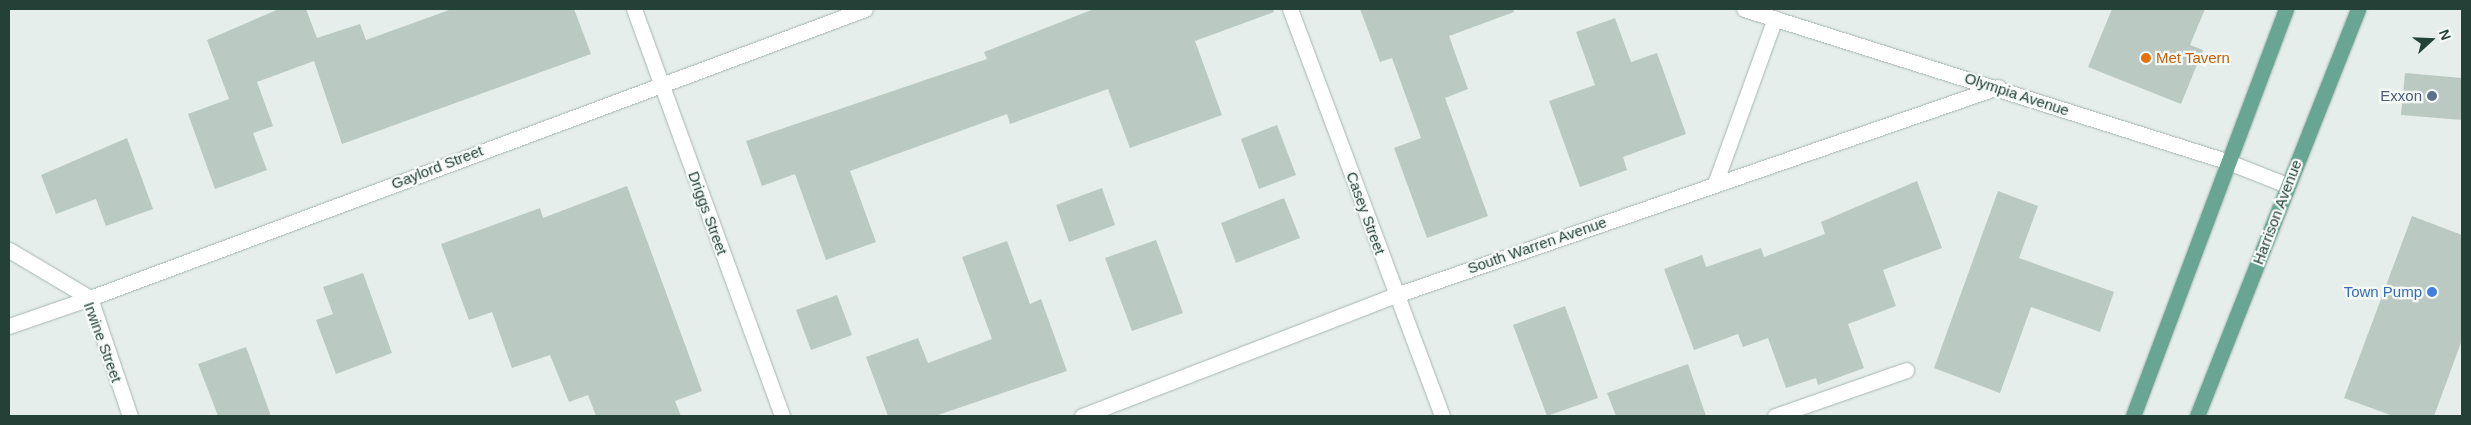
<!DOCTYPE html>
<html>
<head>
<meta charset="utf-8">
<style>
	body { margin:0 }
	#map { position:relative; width:2471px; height:425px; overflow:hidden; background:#e5eeea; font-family:Helvetica,sans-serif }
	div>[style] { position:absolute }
	.building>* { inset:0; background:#bac9c2 }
	.roads { filter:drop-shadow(0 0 1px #a7b7b1) drop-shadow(0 0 1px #a7b7b1) }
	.street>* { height:15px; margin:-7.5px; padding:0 7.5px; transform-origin:7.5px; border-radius:7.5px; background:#fff }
	.secondary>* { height:15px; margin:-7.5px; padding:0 7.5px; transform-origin:7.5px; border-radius:7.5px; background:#fff }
	.primary>* { height:15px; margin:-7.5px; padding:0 7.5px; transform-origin:7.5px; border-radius:7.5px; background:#68a592 }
	.dots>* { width:14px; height:14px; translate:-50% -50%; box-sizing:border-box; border:2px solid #f6faf8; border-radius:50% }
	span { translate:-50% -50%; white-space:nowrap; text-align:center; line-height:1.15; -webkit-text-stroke:4.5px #f6faf8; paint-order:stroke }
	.food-label { font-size:15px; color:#c56008 }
	.left { translate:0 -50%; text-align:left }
	.street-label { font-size:15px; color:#234137 }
	.service-label { font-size:15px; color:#4e5e75 }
	.right { translate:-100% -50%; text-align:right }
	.shop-label { font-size:15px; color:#366cbe }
	.frame { position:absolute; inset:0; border:10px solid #234137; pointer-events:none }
	.north { position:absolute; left:2406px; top:15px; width:50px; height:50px; -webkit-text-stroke:4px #f6faf8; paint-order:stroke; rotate:70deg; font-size:14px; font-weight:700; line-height:20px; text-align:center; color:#234137 }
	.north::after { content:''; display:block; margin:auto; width:18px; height:22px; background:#234137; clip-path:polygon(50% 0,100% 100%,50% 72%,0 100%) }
</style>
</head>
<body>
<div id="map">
	<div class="building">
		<i style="clip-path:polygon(279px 9px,306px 9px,317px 38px,360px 24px,366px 40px,452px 9px,574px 9px,591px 54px,342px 144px,314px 61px,257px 82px,273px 126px,253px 133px,267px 170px,215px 189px,188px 114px,229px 99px,207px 40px)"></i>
		<i style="clip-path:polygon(1094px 9px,1273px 9px,1274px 12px,1195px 41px,1222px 115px,1130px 148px,1108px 89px,1010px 124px,1007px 114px,850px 171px,876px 242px,826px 260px,795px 174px,762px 186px,746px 141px,987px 59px,984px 52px)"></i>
		<i style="clip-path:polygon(1360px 9px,1514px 9px,1514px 12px,1449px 36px,1468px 89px,1445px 98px,1488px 216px,1427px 238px,1394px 148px,1421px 138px,1392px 58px,1380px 62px)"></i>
		<i style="clip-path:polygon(2112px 9px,2205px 9px,2190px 45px,2203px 50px,2181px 104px,2088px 67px)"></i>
		<i style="clip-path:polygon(1615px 18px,1631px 62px,1657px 53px,1686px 134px,1623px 157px,1627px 170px,1580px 187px,1549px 101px,1595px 85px,1576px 32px)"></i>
		<i style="clip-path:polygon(2405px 73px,2462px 78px,2462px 120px,2401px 115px)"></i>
		<i style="clip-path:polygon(1277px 125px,1296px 175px,1259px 189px,1241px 139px)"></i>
		<i style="clip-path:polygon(127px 138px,153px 209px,106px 226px,96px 199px,56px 214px,41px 175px)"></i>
		<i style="clip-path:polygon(1917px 181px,1942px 248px,1883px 270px,1896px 306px,1848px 324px,1864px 368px,1818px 385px,1816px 378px,1786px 388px,1768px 338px,1743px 347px,1738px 334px,1694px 350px,1664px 269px,1702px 255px,1706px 267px,1761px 248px,1764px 257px,1825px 234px,1821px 222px)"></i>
		<i style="clip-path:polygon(627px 186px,702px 391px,675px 401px,681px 416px,596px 416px,588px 395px,569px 402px,550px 355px,512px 368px,492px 312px,469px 320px,441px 244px,540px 208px,543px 218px)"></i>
		<i style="clip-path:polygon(1102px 188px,1115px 225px,1069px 242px,1056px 205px)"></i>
		<i style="clip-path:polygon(1998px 191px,2038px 206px,2019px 258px,2114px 292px,2100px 332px,2031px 307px,2000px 393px,1934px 368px)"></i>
		<i style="clip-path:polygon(1284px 198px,1300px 238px,1236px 263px,1221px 223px)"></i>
		<i style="clip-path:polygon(2412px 216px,2462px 235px,2462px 340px,2434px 416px,2393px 416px,2344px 398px)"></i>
		<i style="clip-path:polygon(1156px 240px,1183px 313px,1132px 331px,1105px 258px)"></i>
		<i style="clip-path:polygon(1007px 241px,1030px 304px,1041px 299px,1067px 371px,935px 416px,888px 416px,866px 357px,918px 338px,928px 363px,992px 339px,962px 257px)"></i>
		<i style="clip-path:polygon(363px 273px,392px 353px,336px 374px,316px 320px,333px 314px,323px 287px)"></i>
		<i style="clip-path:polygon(837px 295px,852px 335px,811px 350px,796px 310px)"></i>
		<i style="clip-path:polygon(1565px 306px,1598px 398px,1547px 416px,1513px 325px)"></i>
		<i style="clip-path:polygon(246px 347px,271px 416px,218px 416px,198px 364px)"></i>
		<i style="clip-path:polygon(1688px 364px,1706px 416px,1616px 416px,1607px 393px)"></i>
	</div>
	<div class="roads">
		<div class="street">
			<i style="left:634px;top:9px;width:433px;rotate:70deg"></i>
			<i style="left:1290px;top:9px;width:434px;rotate:69.5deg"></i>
			<i style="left:1716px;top:181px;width:173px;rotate:-70.1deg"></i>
			<i style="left:9px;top:326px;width:86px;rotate:-19.1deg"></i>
			<i style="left:90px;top:298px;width:125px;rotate:71.3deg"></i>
			<i style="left:1082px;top:416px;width:337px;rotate:-21.1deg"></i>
			<i style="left:1396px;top:295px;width:637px;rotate:-19.06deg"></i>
			<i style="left:1775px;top:416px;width:139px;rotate:-19.3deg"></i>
		</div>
		<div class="secondary">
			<i style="left:1744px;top:9px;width:505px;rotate:17.5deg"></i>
			<i style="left:2226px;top:161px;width:66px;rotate:21.5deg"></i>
			<i style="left:9px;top:250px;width:94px;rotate:30.7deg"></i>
			<i style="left:90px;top:298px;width:827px;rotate:-20.45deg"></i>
		</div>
		<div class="primary">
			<i style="left:2133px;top:416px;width:435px;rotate:-69.4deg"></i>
			<i style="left:2197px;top:416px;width:438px;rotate:-68.4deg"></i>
		</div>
	</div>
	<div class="dots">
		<i style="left:2146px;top:58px;background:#e8710a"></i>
		<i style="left:2432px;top:96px;background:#5c6f8a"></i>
		<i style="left:2432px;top:292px;background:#3f7fe0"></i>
	</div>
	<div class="food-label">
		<span class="left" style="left:2156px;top:58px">Met Tavern</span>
	</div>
	<div class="street-label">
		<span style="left:2017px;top:94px;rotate:18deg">Olympia Avenue</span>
		<span style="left:437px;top:167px;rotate:-21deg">Gaylord Street</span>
		<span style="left:2277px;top:212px;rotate:-69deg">Harrison Avenue</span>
		<span style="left:708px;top:213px;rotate:70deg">Driggs Street</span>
		<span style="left:1366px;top:213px;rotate:70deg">Casey Street</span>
		<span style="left:1537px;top:245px;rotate:-19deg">South Warren Avenue</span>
		<span style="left:103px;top:342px;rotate:70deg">Irwine Street</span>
	</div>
	<div class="service-label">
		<span class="right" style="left:2422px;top:96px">Exxon</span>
	</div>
	<div class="shop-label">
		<span class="right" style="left:2422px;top:292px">Town Pump</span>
	</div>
	<div class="frame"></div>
	<div class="north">N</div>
</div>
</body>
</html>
